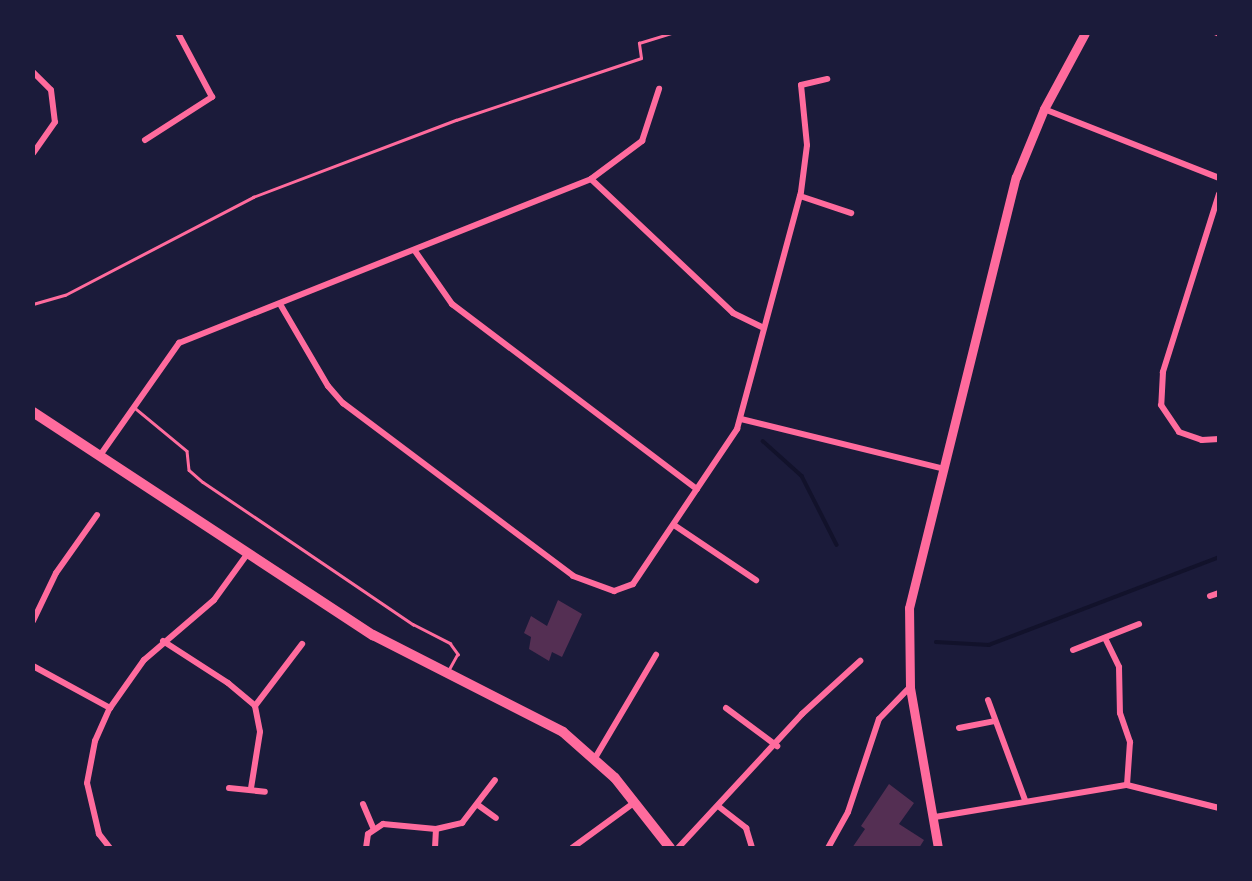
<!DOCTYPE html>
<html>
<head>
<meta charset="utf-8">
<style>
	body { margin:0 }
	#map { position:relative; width:1252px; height:881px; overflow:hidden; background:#1b1b3a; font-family:Lato,sans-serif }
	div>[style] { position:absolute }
	.stream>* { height:3.5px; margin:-1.75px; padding:0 1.75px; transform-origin:1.75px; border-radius:1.75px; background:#12122b }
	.building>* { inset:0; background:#542f53 }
	.path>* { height:2.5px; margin:-1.25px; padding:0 1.25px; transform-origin:1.25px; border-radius:1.25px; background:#ff6b9d }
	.service>* { height:2.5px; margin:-1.25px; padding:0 1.25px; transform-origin:1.25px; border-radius:1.25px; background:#ff6b9d }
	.minor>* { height:6px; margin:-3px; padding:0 3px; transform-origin:3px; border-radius:3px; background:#ff6b9d }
	.secondary>* { height:9px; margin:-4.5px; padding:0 4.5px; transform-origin:4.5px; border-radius:4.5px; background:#ff6b9d }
	.primary>* { height:10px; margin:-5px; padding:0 5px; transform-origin:5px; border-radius:5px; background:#ff6b9d }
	span { translate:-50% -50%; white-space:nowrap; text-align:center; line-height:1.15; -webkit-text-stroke:7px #1b1b3a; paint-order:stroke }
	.frame { position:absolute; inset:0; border:35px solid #1b1b3a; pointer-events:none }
</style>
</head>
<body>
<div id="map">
	<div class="stream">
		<i style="left:763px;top:441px;width:52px;rotate:41.9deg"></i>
		<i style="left:802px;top:476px;width:77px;rotate:63.1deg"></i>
		<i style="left:936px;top:642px;width:53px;rotate:3.2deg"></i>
		<i style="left:989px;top:645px;width:246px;rotate:-20.9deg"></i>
	</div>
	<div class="building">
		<i style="clip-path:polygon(558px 600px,582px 614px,562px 657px,552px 652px,549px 661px,529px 649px,531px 637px,524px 633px,531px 616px,547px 626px)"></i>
		<i style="clip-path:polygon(889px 784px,914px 803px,899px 824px,924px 840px,919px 848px,852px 848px,865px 829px,861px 826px)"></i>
	</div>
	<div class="path">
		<i style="left:1214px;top:33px;width:5px;rotate:22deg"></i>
		<i style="left:33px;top:304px;width:33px;rotate:-16deg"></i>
		<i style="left:65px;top:295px;width:212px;rotate:-27.5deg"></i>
		<i style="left:253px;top:197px;width:217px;rotate:-20.8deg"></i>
		<i style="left:456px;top:120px;width:195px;rotate:-18.5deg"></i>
		<i style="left:641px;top:58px;width:15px;rotate:-98deg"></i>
		<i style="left:639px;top:43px;width:34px;rotate:-17deg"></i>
	</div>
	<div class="service">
		<i style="left:135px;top:408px;width:67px;rotate:39.6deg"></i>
		<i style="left:187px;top:451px;width:19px;rotate:84deg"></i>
		<i style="left:189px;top:470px;width:18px;rotate:41deg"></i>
		<i style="left:203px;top:482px;width:254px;rotate:34.1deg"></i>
		<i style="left:413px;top:624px;width:42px;rotate:27.2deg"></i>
		<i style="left:450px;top:643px;width:14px;rotate:54deg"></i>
		<i style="left:458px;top:654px;width:21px;rotate:119deg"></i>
	</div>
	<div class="minor">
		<i style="left:33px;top:72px;width:25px;rotate:45deg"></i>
		<i style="left:51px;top:90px;width:32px;rotate:83deg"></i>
		<i style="left:55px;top:122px;width:38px;rotate:125deg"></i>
		<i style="left:1044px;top:109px;width:188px;rotate:21.5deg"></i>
		<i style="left:145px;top:140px;width:80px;rotate:-32.7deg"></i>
		<i style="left:212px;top:97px;width:72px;rotate:-118deg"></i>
		<i style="left:591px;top:179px;width:195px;rotate:43.3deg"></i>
		<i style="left:733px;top:313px;width:32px;rotate:26deg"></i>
		<i style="left:1219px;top:194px;width:187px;rotate:107.5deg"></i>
		<i style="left:1163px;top:372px;width:33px;rotate:93deg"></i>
		<i style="left:1161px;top:405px;width:32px;rotate:56deg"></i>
		<i style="left:1179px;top:432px;width:24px;rotate:19deg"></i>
		<i style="left:1202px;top:440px;width:17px;rotate:-3deg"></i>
		<i style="left:800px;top:196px;width:54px;rotate:18.4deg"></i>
		<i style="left:415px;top:251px;width:65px;rotate:55.1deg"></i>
		<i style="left:452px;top:304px;width:307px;rotate:37.1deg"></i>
		<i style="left:280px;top:304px;width:95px;rotate:59.7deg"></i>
		<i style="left:328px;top:386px;width:23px;rotate:49deg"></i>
		<i style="left:343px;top:403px;width:288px;rotate:36.9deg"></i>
		<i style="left:573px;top:576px;width:44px;rotate:20.1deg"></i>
		<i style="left:614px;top:591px;width:20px;rotate:-20deg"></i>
		<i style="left:633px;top:584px;width:187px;rotate:-56.1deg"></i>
		<i style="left:737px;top:429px;width:245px;rotate:-74.9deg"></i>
		<i style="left:801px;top:192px;width:47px;rotate:-82.7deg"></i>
		<i style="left:807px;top:145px;width:60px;rotate:-95.7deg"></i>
		<i style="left:801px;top:85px;width:27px;rotate:-13deg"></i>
		<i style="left:741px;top:419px;width:206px;rotate:13.8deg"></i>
		<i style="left:101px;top:454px;width:136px;rotate:-54.9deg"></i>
		<i style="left:179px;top:343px;width:443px;rotate:-21.7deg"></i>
		<i style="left:591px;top:179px;width:64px;rotate:-36.7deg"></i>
		<i style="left:642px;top:141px;width:55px;rotate:-71.9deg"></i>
		<i style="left:674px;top:525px;width:99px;rotate:33.9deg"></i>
		<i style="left:1210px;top:596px;width:9px;rotate:-18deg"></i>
		<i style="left:33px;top:621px;width:53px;rotate:-64.4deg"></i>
		<i style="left:56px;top:573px;width:71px;rotate:-54.7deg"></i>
		<i style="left:1105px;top:638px;width:32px;rotate:64deg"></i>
		<i style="left:1119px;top:667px;width:46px;rotate:88.8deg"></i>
		<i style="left:1120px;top:713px;width:31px;rotate:71deg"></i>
		<i style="left:1130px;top:742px;width:43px;rotate:94deg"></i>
		<i style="left:163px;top:641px;width:77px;rotate:32.9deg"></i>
		<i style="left:228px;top:683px;width:35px;rotate:40deg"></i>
		<i style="left:255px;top:706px;width:26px;rotate:79deg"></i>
		<i style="left:260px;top:732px;width:57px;rotate:99.1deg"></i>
		<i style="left:1073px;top:650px;width:71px;rotate:-21.5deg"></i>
		<i style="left:33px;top:666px;width:88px;rotate:28.6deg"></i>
		<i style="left:988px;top:700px;width:107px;rotate:69.7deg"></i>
		<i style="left:255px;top:706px;width:78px;rotate:-52.8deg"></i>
		<i style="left:726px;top:708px;width:64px;rotate:36.7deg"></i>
		<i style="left:959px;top:728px;width:36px;rotate:-11deg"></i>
		<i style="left:595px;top:758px;width:120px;rotate:-59.4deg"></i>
		<i style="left:229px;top:788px;width:36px;rotate:6deg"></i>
		<i style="left:363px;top:804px;width:26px;rotate:67deg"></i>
		<i style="left:478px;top:805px;width:22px;rotate:36deg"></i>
		<i style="left:718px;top:806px;width:36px;rotate:38deg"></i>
		<i style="left:746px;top:828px;width:21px;rotate:73deg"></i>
		<i style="left:935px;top:817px;width:195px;rotate:-9.5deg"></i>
		<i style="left:1127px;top:785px;width:95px;rotate:14deg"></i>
		<i style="left:110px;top:848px;width:18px;rotate:-128deg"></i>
		<i style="left:99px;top:834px;width:52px;rotate:-103.2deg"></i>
		<i style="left:87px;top:783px;width:43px;rotate:-79.2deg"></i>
		<i style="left:95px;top:741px;width:36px;rotate:-66deg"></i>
		<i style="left:110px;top:708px;width:59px;rotate:-54.7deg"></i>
		<i style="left:144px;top:660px;width:92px;rotate:-40.6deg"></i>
		<i style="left:214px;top:600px;width:58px;rotate:-54.1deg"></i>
		<i style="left:366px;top:848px;width:14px;rotate:-82deg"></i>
		<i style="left:368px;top:834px;width:18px;rotate:-34deg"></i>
		<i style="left:383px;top:824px;width:53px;rotate:5.4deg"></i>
		<i style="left:436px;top:829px;width:27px;rotate:-13deg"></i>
		<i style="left:462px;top:823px;width:54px;rotate:-52.5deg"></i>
		<i style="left:435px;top:848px;width:19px;rotate:-87deg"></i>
		<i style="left:572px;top:848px;width:78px;rotate:-36.1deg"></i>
		<i style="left:678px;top:848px;width:183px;rotate:-47.2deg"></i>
		<i style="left:802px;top:714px;width:79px;rotate:-42.4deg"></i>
		<i style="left:828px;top:848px;width:41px;rotate:-60.9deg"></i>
		<i style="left:848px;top:812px;width:98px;rotate:-71.6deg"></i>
		<i style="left:879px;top:719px;width:45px;rotate:-45.9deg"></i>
	</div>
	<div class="secondary">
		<i style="left:938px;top:848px;width:163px;rotate:-99.9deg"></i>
		<i style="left:910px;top:687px;width:79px;rotate:-90.7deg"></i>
		<i style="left:909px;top:608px;width:444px;rotate:-76.1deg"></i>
		<i style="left:1016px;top:177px;width:74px;rotate:-67.6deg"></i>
		<i style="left:1044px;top:109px;width:86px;rotate:-61.7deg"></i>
	</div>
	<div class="primary">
		<i style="left:33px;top:412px;width:407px;rotate:33.3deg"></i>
		<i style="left:373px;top:635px;width:213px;rotate:27deg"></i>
		<i style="left:563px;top:732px;width:69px;rotate:41.5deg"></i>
		<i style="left:615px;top:778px;width:89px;rotate:51.8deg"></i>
	</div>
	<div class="frame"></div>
</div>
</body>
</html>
